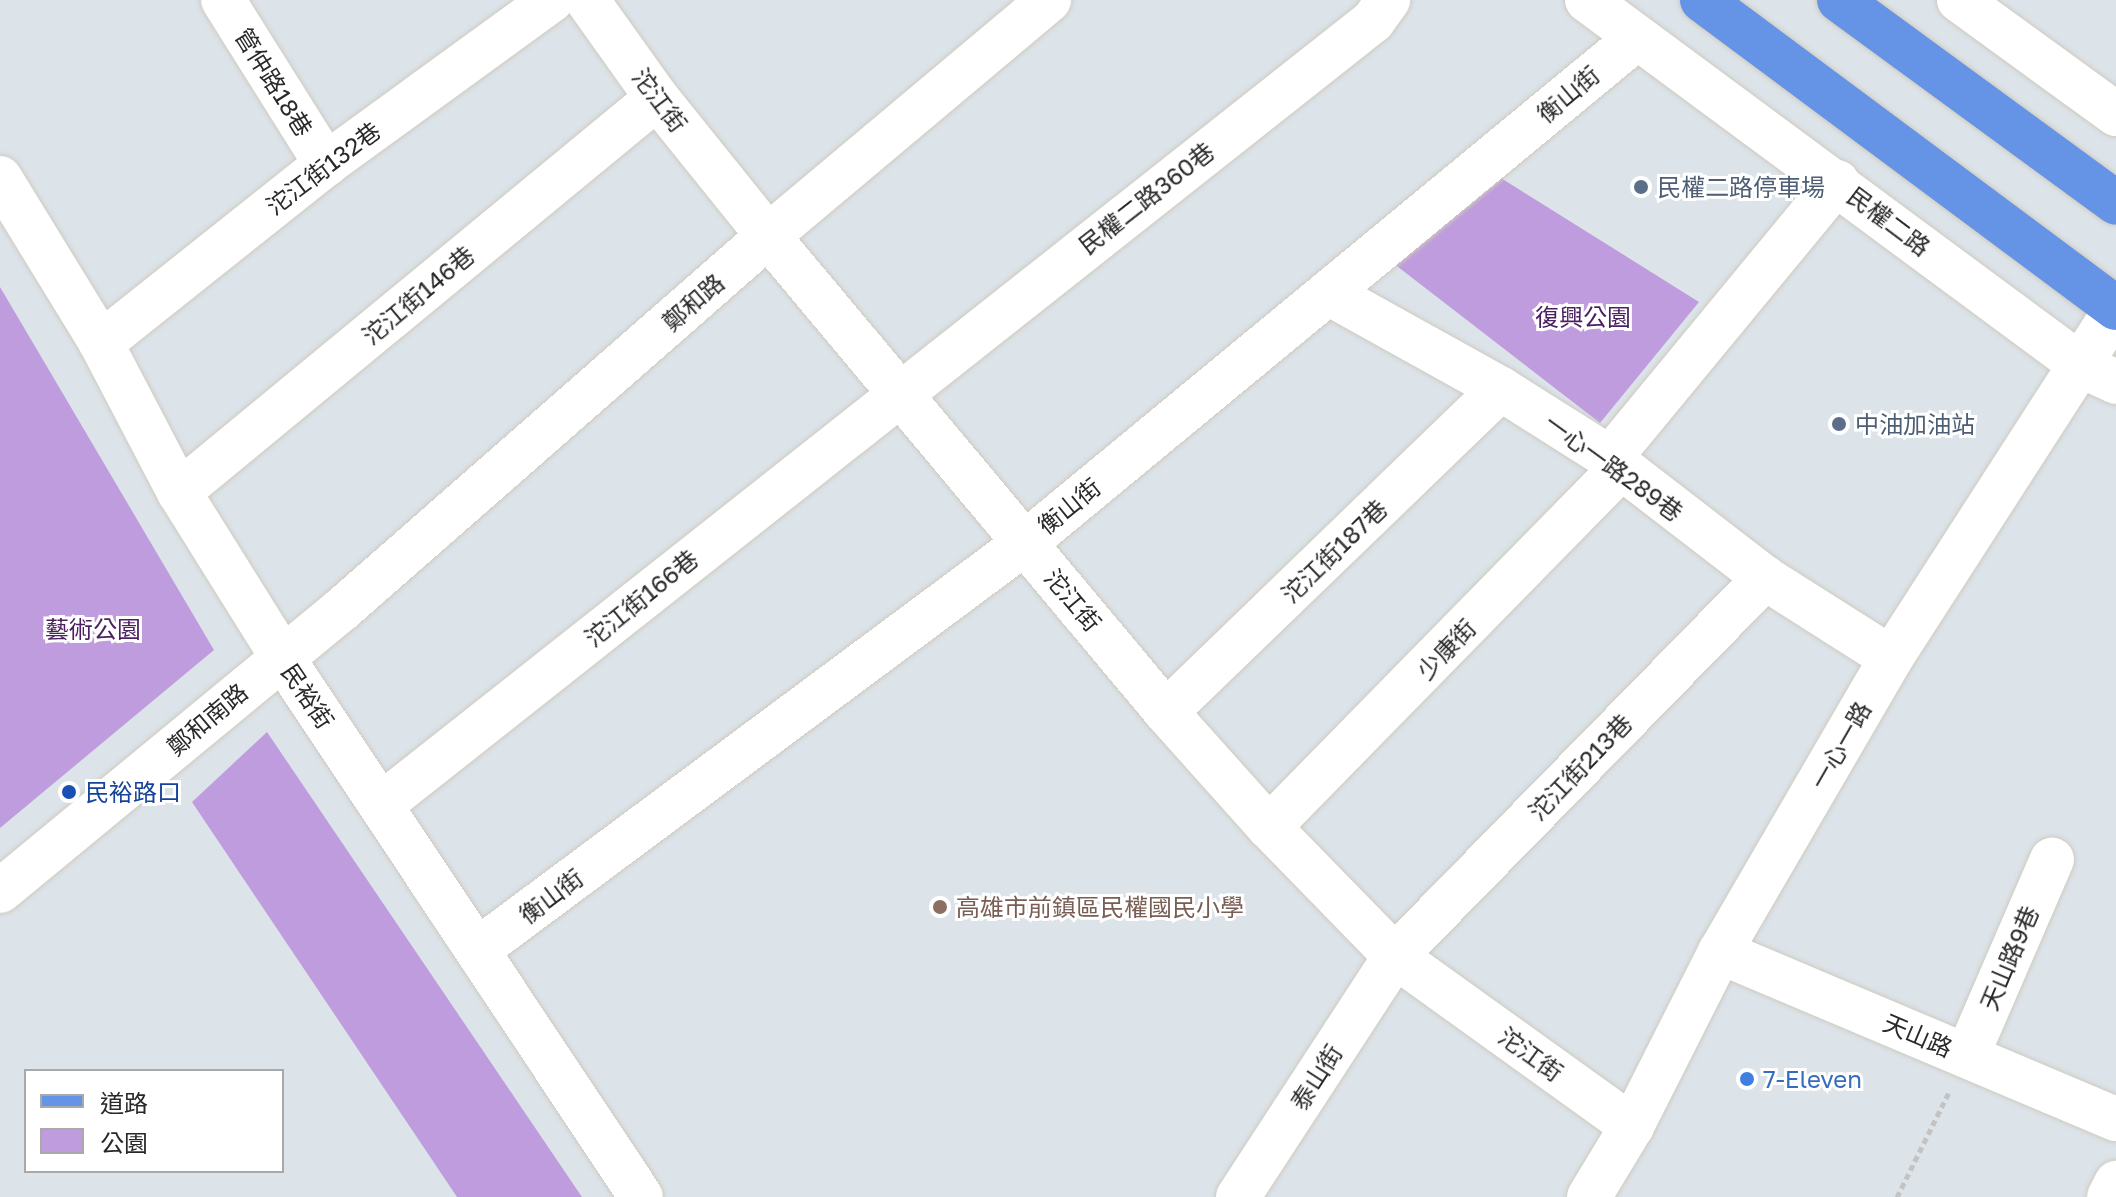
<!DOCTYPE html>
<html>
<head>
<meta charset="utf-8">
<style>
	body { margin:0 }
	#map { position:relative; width:2116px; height:1197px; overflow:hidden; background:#dce4ea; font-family:"Golos Text","Noto Sans TC",sans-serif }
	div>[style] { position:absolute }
	.green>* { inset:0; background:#bf9cdd }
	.path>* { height:5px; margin-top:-2.5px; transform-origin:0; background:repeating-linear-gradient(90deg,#c3c3c3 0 6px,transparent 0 10px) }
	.roads { filter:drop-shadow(0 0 2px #cfcac0) drop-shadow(0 0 2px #cfcac0) }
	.minor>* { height:44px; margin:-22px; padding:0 22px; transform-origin:22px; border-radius:22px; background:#fff }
	.major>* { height:44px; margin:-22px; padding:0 22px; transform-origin:22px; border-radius:22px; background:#6593e6 }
	.dots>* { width:22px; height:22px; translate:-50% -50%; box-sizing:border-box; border:4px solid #fff; border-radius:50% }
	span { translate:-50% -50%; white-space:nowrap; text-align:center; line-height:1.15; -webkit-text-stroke:6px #fff; paint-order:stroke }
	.street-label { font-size:24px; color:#292929 }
	.service-label { font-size:24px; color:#4e5e75 }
	.left { translate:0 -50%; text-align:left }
	.park-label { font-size:24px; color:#4b1f60 }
	.transit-label { font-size:24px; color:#164399 }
	.education-label { font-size:24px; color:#785e54 }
	.shop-label { font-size:24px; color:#366cbe }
	.legend { position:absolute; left:24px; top:1069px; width:260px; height:104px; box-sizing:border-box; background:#fff; border:2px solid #a9a9a9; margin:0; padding:10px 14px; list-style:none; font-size:24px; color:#292929 }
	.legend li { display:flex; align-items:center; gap:16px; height:40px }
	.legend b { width:40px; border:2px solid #a9a9a9 }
</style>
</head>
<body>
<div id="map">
	<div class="green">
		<i style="clip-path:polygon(1485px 168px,1699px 302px,1600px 423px,1380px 253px)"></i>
		<i style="clip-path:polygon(0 287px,214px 650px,0 828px)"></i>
		<i style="clip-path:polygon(267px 732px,582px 1197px,457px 1197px,192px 802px)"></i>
	</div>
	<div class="path">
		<i style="left:1897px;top:1197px;width:119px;rotate:-63.6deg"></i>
	</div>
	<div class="roads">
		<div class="minor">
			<i style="left:223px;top:0;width:194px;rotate:57.9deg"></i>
			<i style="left:587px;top:0;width:120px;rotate:54.5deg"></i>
			<i style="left:657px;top:98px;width:177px;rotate:51.2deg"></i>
			<i style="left:768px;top:236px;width:620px;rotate:50.1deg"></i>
			<i style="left:1166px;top:712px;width:154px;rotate:48.2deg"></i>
			<i style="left:1269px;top:827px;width:180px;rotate:45.7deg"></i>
			<i style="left:1395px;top:956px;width:292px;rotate:35.7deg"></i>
			<i style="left:1587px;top:0;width:616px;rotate:36.48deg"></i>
			<i style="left:2082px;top:366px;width:38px;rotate:25deg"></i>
			<i style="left:1959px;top:0;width:194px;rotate:36deg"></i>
			<i style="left:0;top:178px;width:193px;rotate:58.5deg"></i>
			<i style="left:101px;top:343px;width:168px;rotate:62.4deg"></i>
			<i style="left:179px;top:492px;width:195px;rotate:58deg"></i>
			<i style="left:282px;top:657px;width:648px;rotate:56.38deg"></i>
			<i style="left:1328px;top:293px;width:198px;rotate:29deg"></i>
			<i style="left:1501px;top:389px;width:122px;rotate:32.3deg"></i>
			<i style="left:1604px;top:454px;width:203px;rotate:37.6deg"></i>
			<i style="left:1765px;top:578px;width:149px;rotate:32.4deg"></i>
			<i style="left:101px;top:343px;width:288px;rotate:-38.5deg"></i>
			<i style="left:326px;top:164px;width:279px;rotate:-36deg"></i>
			<i style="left:1609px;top:459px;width:359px;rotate:-50.5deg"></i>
			<i style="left:179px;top:492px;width:619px;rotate:-39.5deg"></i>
			<i style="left:1166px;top:712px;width:465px;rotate:-44deg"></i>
			<i style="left:382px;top:804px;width:1263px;rotate:-38.31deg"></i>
			<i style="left:1373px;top:21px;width:26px;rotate:-54deg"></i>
			<i style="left:1269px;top:827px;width:501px;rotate:-45.57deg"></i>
			<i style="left:0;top:891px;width:442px;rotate:-39.5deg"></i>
			<i style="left:341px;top:610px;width:568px;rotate:-41.21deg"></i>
			<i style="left:768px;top:236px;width:367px;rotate:-40deg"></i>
			<i style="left:480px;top:948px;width:679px;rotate:-36.62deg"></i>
			<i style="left:1025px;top:543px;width:793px;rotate:-39.53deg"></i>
			<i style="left:1720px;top:952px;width:430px;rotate:22.9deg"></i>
			<i style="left:1967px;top:1056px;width:214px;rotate:-66.6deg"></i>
			<i style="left:1238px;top:1197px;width:288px;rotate:-56.9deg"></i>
			<i style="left:1395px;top:956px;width:529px;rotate:-45.61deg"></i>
			<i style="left:1589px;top:1197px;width:83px;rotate:-58.8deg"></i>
			<i style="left:1632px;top:1126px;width:195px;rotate:-63.2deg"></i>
			<i style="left:1720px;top:952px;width:340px;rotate:-59.8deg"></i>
			<i style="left:1891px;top:658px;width:415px;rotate:-57.2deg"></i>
			<i style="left:2109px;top:1197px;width:16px;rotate:-63deg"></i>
		</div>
		<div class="major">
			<i style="left:1702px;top:0;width:516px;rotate:36.65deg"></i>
			<i style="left:1839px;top:0;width:343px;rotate:36.2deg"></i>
		</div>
	</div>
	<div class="dots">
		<i style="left:1641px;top:187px;background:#5c6f8a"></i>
		<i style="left:1839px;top:424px;background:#5c6f8a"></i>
		<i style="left:69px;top:792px;background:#1a4fb4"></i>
		<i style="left:940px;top:907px;background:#8d6e63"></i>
		<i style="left:1747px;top:1079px;background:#3f7fe0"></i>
	</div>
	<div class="street-label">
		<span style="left:274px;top:82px;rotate:58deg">管仲路18巷</span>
		<span style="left:1568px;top:94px;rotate:-40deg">衡山街</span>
		<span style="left:660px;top:100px;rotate:53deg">沱江街</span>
		<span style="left:323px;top:168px;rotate:-37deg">沱江街132巷</span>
		<span style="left:1146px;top:198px;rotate:-38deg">民權二路360巷</span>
		<span style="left:1889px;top:221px;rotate:37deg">民權二路</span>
		<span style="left:418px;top:295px;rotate:-40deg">沱江街146巷</span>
		<span style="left:693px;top:302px;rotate:-41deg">鄭和路</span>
		<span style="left:1614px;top:467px;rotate:36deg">一心一路289巷</span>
		<span style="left:1069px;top:506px;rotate:-39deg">衡山街</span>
		<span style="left:1334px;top:551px;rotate:-44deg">沱江街187巷</span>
		<span style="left:641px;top:598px;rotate:-39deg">沱江街166巷</span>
		<span style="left:1073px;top:600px;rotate:50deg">沱江街</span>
		<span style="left:1446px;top:649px;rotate:-46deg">少康街</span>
		<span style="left:308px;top:696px;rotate:56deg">民裕街</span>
		<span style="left:207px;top:719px;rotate:-40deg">鄭和南路</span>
		<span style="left:1840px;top:745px;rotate:-60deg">一心一路</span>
		<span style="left:1580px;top:767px;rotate:-46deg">沱江街213巷</span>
		<span style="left:551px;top:896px;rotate:-37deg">衡山街</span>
		<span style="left:2009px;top:958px;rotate:-67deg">天山路9巷</span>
		<span style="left:1918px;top:1035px;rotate:23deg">天山路</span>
		<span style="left:1531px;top:1054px;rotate:36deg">沱江街</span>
		<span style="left:1316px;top:1077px;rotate:-57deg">泰山街</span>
	</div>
	<div class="service-label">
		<span class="left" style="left:1657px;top:187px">民權二路停車場</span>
		<span class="left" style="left:1855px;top:424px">中油加油站</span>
	</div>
	<div class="park-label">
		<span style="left:1583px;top:317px">復興公園</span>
		<span style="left:93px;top:629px">藝術公園</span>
	</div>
	<div class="transit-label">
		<span class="left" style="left:85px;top:792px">民裕路口</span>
	</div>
	<div class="education-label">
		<span class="left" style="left:956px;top:907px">高雄市前鎮區民權國民小學</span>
	</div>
	<div class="shop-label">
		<span class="left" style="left:1763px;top:1079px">7-Eleven</span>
	</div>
	<ul class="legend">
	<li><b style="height:10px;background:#6593e6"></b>道路</li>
	<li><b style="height:22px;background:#bf9cdd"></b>公園</li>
	</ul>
</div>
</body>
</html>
